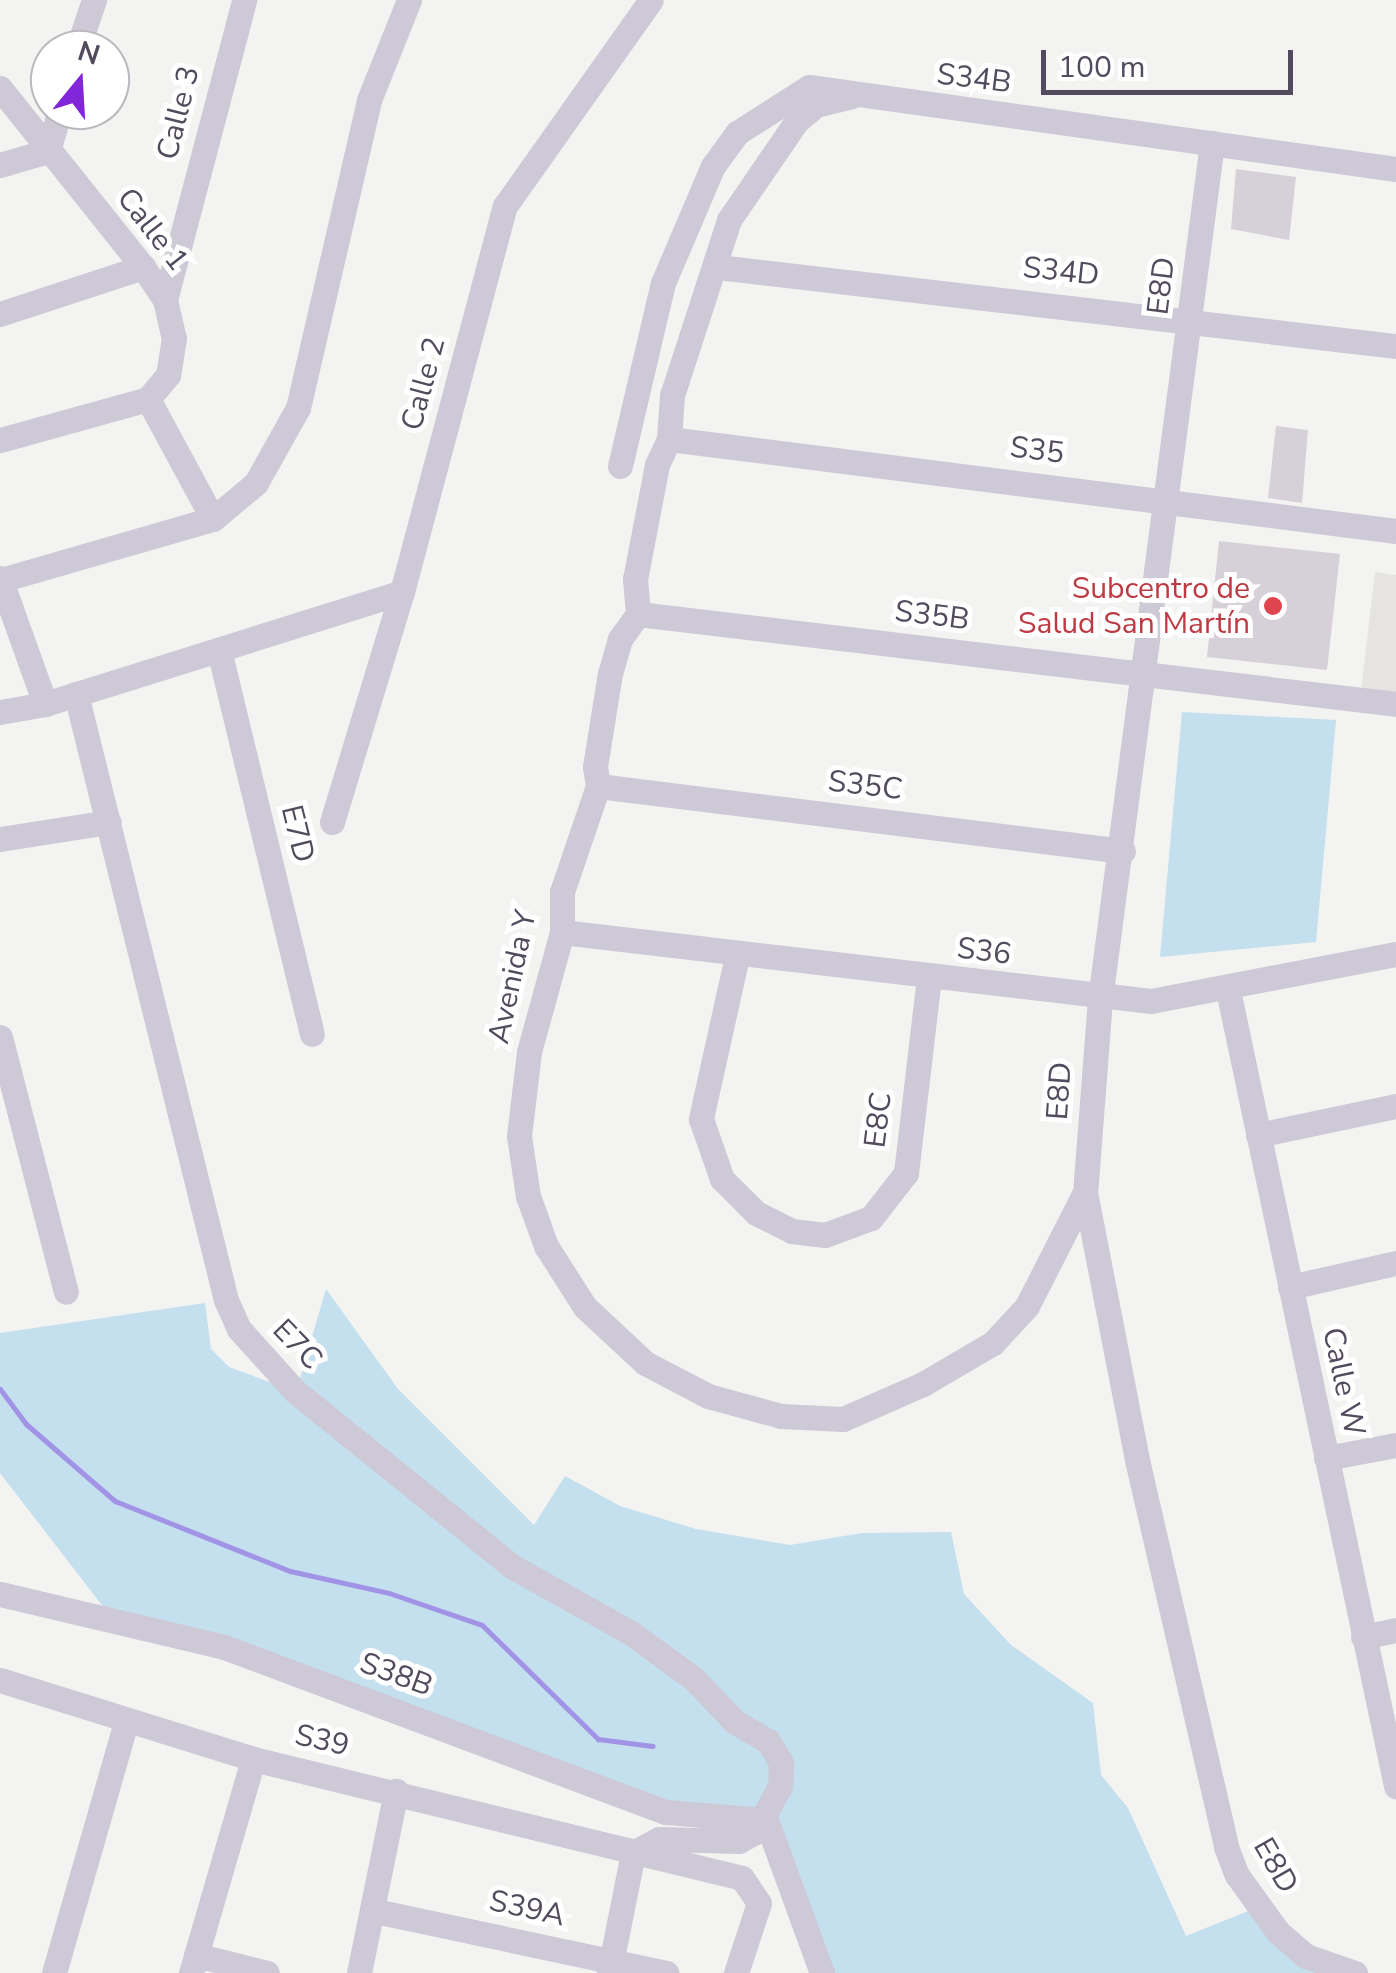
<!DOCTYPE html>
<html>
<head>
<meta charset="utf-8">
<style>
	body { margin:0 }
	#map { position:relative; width:1396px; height:1973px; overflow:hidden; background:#f3f3f1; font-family:"Nunito Sans",sans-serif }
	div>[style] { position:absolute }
	.education>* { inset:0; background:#e5e4e2 }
	.green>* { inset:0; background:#c4dfed }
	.stream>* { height:5px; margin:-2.5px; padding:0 2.5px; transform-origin:2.5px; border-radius:2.5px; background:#a194e6 }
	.building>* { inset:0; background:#d6d1d8 }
	.minor>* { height:25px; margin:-12.5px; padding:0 12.5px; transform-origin:12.5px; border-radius:12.5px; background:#cec9d6 }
	.dots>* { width:28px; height:28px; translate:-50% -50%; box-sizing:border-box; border:5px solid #fff; border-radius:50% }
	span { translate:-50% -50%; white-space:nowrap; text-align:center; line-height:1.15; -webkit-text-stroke:10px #fff; paint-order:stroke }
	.street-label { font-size:30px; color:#524a5d }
	.health-label { font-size:30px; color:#be3a42 }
	.right { translate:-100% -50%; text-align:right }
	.north { position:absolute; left:30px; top:30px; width:100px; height:100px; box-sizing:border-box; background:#fff; border:2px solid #bab7be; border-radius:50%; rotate:18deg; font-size:28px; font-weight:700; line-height:40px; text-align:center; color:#524a5d }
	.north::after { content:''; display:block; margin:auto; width:35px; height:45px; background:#8126d8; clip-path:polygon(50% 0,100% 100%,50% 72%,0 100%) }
	.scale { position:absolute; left:1041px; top:50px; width:252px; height:45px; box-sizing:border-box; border:5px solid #524a5d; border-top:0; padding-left:12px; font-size:30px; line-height:35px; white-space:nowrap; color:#524a5d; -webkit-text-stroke:8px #fff; paint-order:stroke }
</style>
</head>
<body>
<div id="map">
	<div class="education">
		<i style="clip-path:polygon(1375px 572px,1396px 575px,1396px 696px,1361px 691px)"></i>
	</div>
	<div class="green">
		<i style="clip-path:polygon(1182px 712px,1336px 720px,1316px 942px,1160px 957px)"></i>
		<i style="clip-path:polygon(326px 1289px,398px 1389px,534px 1525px,565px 1476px,620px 1506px,696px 1529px,790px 1545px,862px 1533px,951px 1532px,964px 1594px,1011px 1645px,1093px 1703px,1101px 1775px,1128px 1808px,1186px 1936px,1258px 1907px,1278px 1932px,1355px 1973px,822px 1973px,766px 1821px,666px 1812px,111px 1617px,0 1473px,0 1333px,205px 1303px,211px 1349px,229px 1367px,296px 1392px)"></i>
	</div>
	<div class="stream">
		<i style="left:0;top:1389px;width:44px;rotate:53.4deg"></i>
		<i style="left:26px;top:1424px;width:118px;rotate:40.9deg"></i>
		<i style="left:115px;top:1501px;width:188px;rotate:21.8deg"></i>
		<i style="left:290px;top:1571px;width:101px;rotate:12.5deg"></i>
		<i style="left:389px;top:1593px;width:98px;rotate:19deg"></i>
		<i style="left:482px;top:1625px;width:163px;rotate:44.5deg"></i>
		<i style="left:598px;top:1739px;width:55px;rotate:7.3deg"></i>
	</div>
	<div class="building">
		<i style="clip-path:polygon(1236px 169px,1296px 177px,1289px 240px,1231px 229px)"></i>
		<i style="clip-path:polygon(1276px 426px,1308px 430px,1302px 503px,1268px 498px)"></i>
		<i style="clip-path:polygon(1219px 541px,1340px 554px,1327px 670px,1207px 657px)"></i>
	</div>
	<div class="minor">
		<i style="left:77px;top:50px;width:53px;rotate:-71.2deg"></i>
		<i style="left:0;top:88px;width:229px;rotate:51.4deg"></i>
		<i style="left:143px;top:267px;width:40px;rotate:56deg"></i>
		<i style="left:165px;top:300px;width:39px;rotate:77deg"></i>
		<i style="left:174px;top:338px;width:37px;rotate:99deg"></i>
		<i style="left:168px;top:375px;width:31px;rotate:130deg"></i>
		<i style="left:148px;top:399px;width:154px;rotate:164.5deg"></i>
		<i style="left:852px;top:96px;width:37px;rotate:166deg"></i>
		<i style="left:816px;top:105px;width:26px;rotate:140deg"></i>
		<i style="left:796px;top:122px;width:119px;rotate:124.4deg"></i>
		<i style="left:729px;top:220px;width:184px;rotate:108deg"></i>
		<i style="left:672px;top:395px;width:44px;rotate:93.9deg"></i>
		<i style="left:669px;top:439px;width:29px;rotate:115deg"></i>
		<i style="left:657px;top:465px;width:116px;rotate:100.9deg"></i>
		<i style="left:635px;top:579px;width:35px;rotate:85deg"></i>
		<i style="left:638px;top:614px;width:31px;rotate:126deg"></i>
		<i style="left:620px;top:639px;width:35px;rotate:106deg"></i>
		<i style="left:610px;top:673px;width:95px;rotate:99.1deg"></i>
		<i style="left:595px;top:767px;width:19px;rotate:81deg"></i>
		<i style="left:598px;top:786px;width:112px;rotate:108.8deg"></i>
		<i style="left:562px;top:892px;width:40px;rotate:90deg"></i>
		<i style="left:562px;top:932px;width:124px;rotate:105.4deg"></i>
		<i style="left:529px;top:1052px;width:85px;rotate:96.8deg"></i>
		<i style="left:519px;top:1136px;width:61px;rotate:81.5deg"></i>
		<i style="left:528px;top:1196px;width:53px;rotate:70.2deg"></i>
		<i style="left:546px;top:1246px;width:72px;rotate:57.4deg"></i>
		<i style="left:585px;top:1307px;width:82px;rotate:43deg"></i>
		<i style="left:645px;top:1363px;width:71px;rotate:27.6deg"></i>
		<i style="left:708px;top:1396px;width:76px;rotate:15.3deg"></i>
		<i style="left:781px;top:1416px;width:62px;rotate:2.8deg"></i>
		<i style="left:843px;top:1419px;width:87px;rotate:-23.6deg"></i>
		<i style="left:923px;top:1384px;width:81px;rotate:-30.4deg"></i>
		<i style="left:993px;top:1343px;width:50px;rotate:-47.4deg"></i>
		<i style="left:1027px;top:1306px;width:128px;rotate:-63deg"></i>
		<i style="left:1212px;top:143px;width:863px;rotate:97.45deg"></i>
		<i style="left:1100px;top:999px;width:194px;rotate:94.4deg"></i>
		<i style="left:1085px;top:1192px;width:273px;rotate:79deg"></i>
		<i style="left:1137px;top:1460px;width:397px;rotate:77deg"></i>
		<i style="left:1226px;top:1847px;width:30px;rotate:69deg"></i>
		<i style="left:1237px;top:1875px;width:70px;rotate:54.3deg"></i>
		<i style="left:1278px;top:1932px;width:37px;rotate:41deg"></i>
		<i style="left:1306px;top:1956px;width:52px;rotate:19.1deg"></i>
		<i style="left:0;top:165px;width:50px;rotate:-16.3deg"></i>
		<i style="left:48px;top:151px;width:43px;rotate:-73.7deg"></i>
		<i style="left:718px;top:267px;width:683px;rotate:6.65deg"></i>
		<i style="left:165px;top:300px;width:310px;rotate:-75.2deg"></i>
		<i style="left:0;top:314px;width:151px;rotate:-18.2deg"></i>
		<i style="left:148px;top:399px;width:136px;rotate:61.6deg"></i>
		<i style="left:669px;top:439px;width:733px;rotate:7.21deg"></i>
		<i style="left:620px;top:466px;width:188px;rotate:-76.8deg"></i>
		<i style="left:663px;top:283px;width:127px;rotate:-66.9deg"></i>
		<i style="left:713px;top:166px;width:41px;rotate:-54deg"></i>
		<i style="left:737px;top:133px;width:85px;rotate:-32.6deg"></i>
		<i style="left:809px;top:87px;width:593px;rotate:7.95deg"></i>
		<i style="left:0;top:578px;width:134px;rotate:70.3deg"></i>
		<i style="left:1px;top:580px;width:221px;rotate:-16.1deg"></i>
		<i style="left:213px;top:519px;width:56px;rotate:-39.9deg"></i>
		<i style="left:256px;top:483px;width:86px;rotate:-60.8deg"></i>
		<i style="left:298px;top:408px;width:316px;rotate:-77deg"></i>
		<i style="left:369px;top:100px;width:108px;rotate:-68.2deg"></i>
		<i style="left:638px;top:614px;width:763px;rotate:6.77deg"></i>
		<i style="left:219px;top:650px;width:395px;rotate:76.4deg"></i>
		<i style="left:76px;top:694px;width:624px;rotate:76.1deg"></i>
		<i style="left:226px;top:1300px;width:32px;rotate:66deg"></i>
		<i style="left:239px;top:1329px;width:85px;rotate:47.9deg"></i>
		<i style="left:296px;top:1392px;width:279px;rotate:38.9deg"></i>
		<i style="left:513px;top:1567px;width:135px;rotate:29.2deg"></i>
		<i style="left:631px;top:1633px;width:78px;rotate:36.1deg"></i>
		<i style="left:694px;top:1679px;width:59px;rotate:46.4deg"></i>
		<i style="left:735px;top:1722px;width:38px;rotate:30deg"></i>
		<i style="left:768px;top:1741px;width:26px;rotate:59deg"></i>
		<i style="left:781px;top:1763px;width:23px;rotate:92deg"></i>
		<i style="left:780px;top:1786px;width:52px;rotate:118.5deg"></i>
		<i style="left:755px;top:1832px;width:18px;rotate:151deg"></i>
		<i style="left:739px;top:1841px;width:80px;rotate:-178.6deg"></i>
		<i style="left:659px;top:1839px;width:30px;rotate:152deg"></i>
		<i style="left:633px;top:1853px;width:122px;rotate:101.3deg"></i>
		<i style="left:0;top:712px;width:46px;rotate:-10.1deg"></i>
		<i style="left:45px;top:704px;width:374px;rotate:-17.4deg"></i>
		<i style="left:598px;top:786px;width:529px;rotate:7.06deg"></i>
		<i style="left:332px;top:822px;width:240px;rotate:-73.1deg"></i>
		<i style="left:402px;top:592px;width:400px;rotate:-75.1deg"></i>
		<i style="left:505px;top:206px;width:252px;rotate:-54.7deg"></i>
		<i style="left:0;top:839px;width:110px;rotate:-8.9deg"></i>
		<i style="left:562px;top:932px;width:593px;rotate:6.68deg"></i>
		<i style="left:1151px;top:1001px;width:249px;rotate:-10.9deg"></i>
		<i style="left:737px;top:956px;width:167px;rotate:102.5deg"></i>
		<i style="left:701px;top:1119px;width:64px;rotate:70.7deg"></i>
		<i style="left:722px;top:1179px;width:48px;rotate:45deg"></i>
		<i style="left:756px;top:1213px;width:40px;rotate:26.6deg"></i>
		<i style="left:792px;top:1231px;width:33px;rotate:7deg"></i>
		<i style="left:825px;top:1235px;width:49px;rotate:-20.3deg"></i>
		<i style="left:871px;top:1218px;width:57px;rotate:-52.1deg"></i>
		<i style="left:906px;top:1173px;width:197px;rotate:-83.3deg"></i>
		<i style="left:1228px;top:990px;width:814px;rotate:78.08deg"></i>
		<i style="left:0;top:1037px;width:263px;rotate:75.5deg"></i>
		<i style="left:1258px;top:1135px;width:141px;rotate:-11.9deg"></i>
		<i style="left:1290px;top:1287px;width:109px;rotate:-12.8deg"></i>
		<i style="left:1326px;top:1458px;width:71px;rotate:-10.5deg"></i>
		<i style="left:0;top:1594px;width:230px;rotate:13.3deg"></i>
		<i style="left:224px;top:1647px;width:472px;rotate:20.5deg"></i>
		<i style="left:666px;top:1812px;width:100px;rotate:4.6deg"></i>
		<i style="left:1363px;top:1637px;width:34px;rotate:-12deg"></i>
		<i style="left:0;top:1680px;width:265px;rotate:17.3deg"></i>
		<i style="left:253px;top:1759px;width:503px;rotate:13.68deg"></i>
		<i style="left:742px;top:1878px;width:30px;rotate:56deg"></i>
		<i style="left:759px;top:1903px;width:74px;rotate:108.2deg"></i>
		<i style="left:766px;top:1820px;width:163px;rotate:69.9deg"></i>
		<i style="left:375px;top:1911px;width:298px;rotate:12deg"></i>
		<i style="left:196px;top:1955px;width:73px;rotate:14.2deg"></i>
		<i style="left:54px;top:1973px;width:261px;rotate:-74deg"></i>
		<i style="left:191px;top:1973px;width:223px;rotate:-73.8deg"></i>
		<i style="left:359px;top:1973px;width:186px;rotate:-78.5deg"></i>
	</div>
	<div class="dots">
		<i style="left:1273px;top:606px;background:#e0444e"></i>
	</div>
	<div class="street-label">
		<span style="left:974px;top:79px;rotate:7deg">S34B</span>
		<span style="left:179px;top:113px;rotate:-76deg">Calle 3</span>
		<span style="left:152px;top:230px;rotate:52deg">Calle 1</span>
		<span style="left:1061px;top:272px;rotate:6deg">S34D</span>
		<span style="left:1162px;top:286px;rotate:-83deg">E8D</span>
		<span style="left:424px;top:384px;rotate:-75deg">Calle 2</span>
		<span style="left:1037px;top:451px;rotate:7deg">S35</span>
		<span style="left:932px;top:616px;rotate:7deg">S35B</span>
		<span style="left:865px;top:786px;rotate:7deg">S35C</span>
		<span style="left:297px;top:834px;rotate:76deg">E7D</span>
		<span style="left:984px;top:952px;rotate:7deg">S36</span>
		<span style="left:513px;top:977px;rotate:-78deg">Avenida Y</span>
		<span style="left:1060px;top:1091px;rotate:-86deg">E8D</span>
		<span style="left:879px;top:1120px;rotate:-83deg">E8C</span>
		<span style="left:297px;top:1345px;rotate:46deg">E7C</span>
		<span style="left:1343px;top:1382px;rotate:78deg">Calle W</span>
		<span style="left:396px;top:1675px;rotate:20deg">S38B</span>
		<span style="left:322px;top:1741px;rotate:13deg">S39</span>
		<span style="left:1275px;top:1866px;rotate:60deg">E8D</span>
		<span style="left:527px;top:1909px;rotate:12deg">S39A</span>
	</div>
	<div class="health-label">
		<span class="right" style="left:1250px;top:606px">Subcentro de<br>Salud San Martín</span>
	</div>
	<div class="north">N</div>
	<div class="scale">100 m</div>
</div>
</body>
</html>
